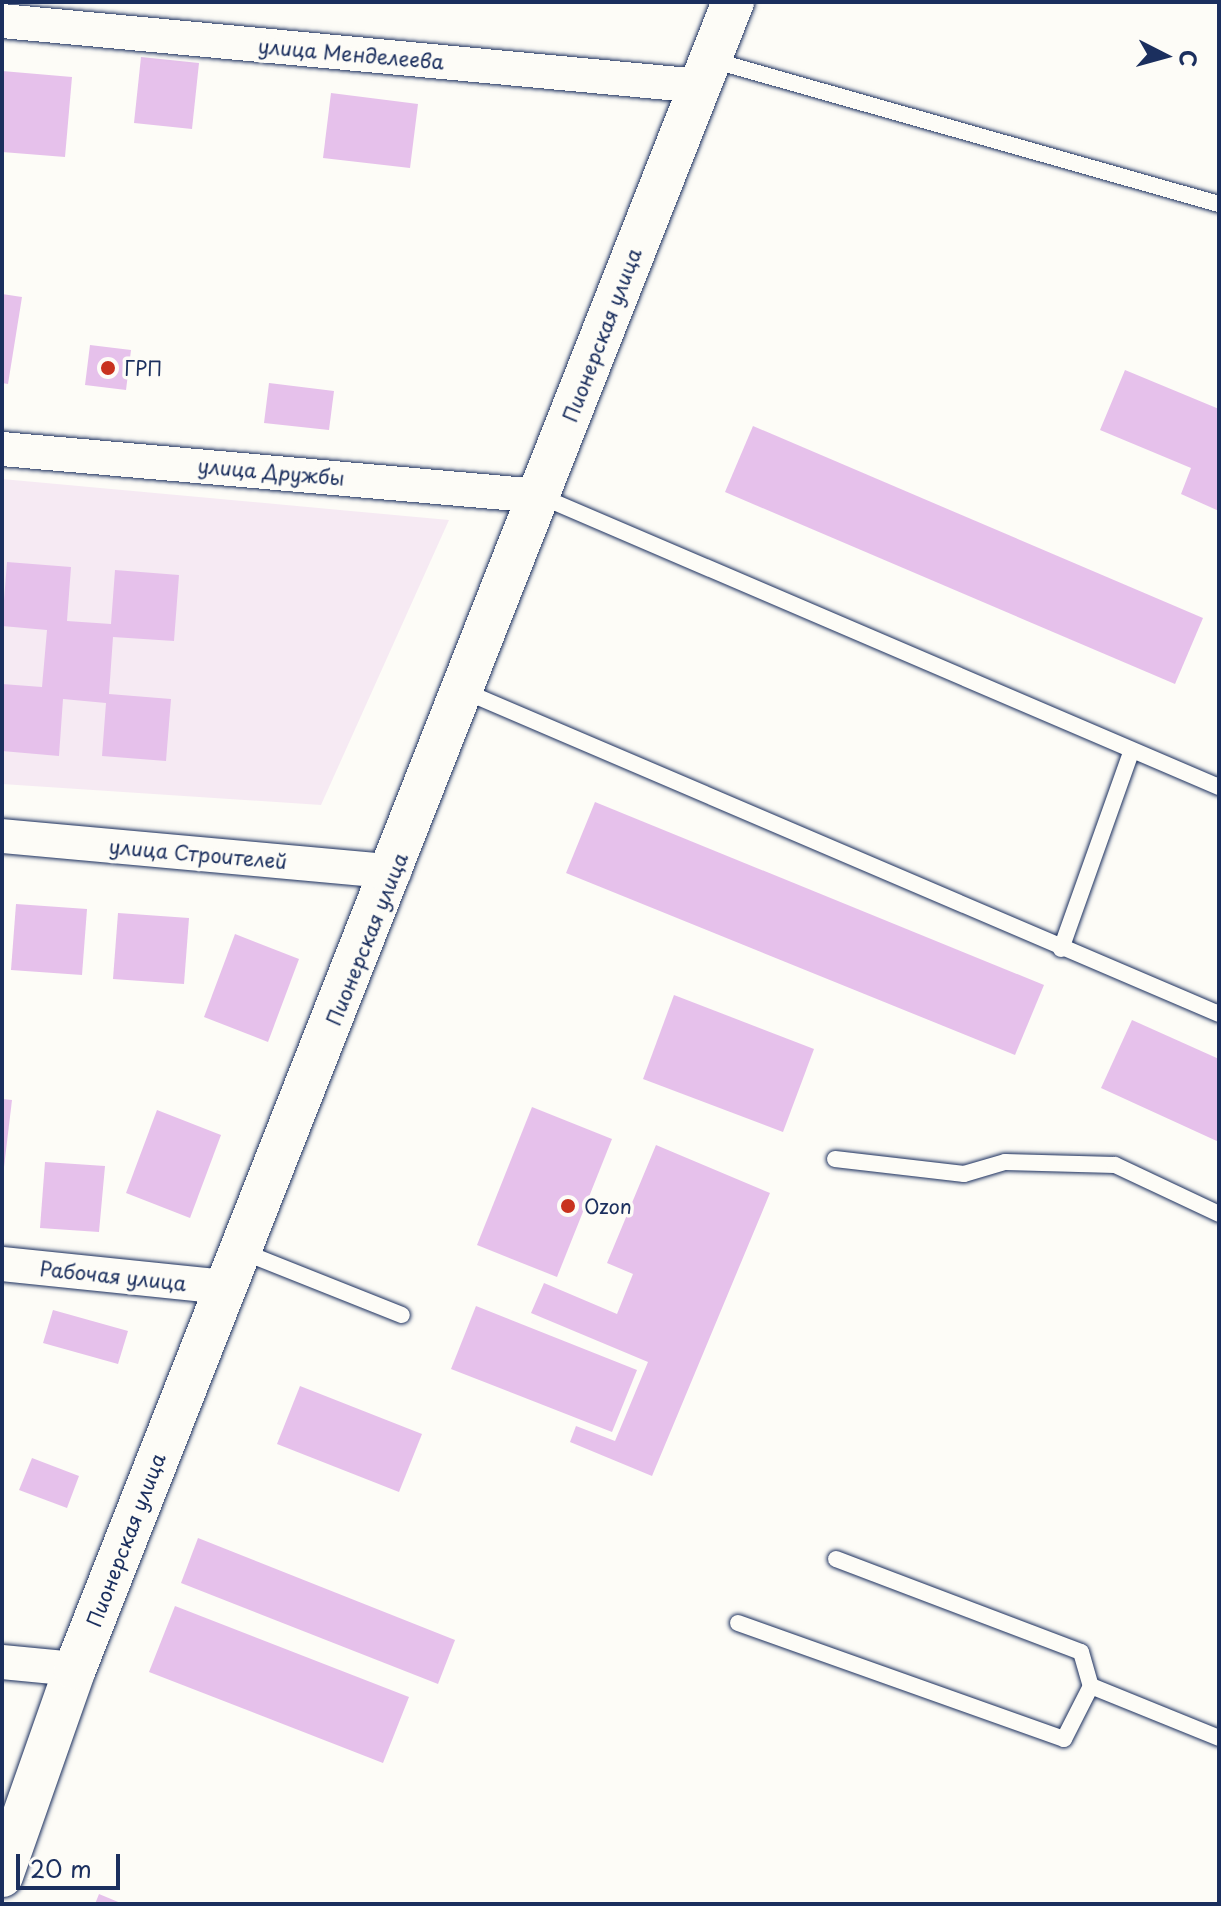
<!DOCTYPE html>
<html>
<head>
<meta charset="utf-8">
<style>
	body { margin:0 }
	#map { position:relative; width:1221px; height:1906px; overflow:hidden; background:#fdfcf7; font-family:"Playpen Sans",sans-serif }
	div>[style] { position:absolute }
	.built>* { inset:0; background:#f6eaf3 }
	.building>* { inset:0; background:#e6c1eb }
	.roads { filter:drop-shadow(0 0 2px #1b2f5e) drop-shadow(0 0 2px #1b2f5e) }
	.service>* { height:16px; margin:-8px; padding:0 8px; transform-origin:8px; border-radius:8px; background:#fdfcf7 }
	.minor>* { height:34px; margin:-17px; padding:0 17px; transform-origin:17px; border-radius:17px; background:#fdfcf7 }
	.tertiary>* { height:42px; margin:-21px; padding:0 21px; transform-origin:21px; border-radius:21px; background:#fdfcf7 }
	.dots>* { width:22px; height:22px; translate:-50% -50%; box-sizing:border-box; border:4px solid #fdfcf7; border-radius:50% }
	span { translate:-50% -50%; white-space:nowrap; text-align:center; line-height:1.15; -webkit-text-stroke:7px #fdfcf7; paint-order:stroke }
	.street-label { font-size:20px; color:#1b2f5e }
	.poi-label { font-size:20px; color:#1b2f5e }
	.left { translate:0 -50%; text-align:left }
	.frame { position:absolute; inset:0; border:4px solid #1b2f5e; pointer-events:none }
	.north { position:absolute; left:1125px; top:16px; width:80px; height:80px; -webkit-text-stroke:6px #fdfcf7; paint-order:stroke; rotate:96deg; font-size:22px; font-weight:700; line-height:32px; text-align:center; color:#1b2f5e }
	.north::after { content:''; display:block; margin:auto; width:28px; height:36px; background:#1b2f5e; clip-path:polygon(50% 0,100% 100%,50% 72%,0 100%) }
	.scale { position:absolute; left:16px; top:1854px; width:104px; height:36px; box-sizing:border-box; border:4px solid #1b2f5e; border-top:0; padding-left:10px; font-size:24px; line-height:28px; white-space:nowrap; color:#1b2f5e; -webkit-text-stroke:6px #fdfcf7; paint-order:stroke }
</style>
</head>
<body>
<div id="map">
	<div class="built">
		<i style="clip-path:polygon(2px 479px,449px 520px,321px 805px,2px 784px)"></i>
	</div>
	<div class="building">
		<i style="clip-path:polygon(141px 57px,199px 63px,192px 129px,134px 123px)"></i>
		<i style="clip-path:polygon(2px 71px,72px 77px,65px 157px,2px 152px)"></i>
		<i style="clip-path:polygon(331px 93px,418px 104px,410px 168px,323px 158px)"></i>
		<i style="clip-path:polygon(2px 294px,22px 297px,8px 384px,2px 383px)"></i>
		<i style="clip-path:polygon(90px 345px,131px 350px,126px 390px,85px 385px)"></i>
		<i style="clip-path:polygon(1125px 370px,1219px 409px,1219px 511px,1181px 494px,1191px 468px,1100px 430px)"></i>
		<i style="clip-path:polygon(269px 383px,334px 391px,329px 430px,264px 423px)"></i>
		<i style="clip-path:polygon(753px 426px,1203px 618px,1175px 684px,725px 492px)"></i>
		<i style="clip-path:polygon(7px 562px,71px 567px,67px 621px,111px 624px,115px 570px,179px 575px,174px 641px,113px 637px,109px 694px,171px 699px,166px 761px,102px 756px,106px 703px,63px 699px,59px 756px,2px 751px,2px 684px,42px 687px,47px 630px,2px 626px)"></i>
		<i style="clip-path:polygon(595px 802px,1044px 985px,1015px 1055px,566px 873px)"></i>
		<i style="clip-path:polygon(16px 904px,87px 909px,82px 975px,11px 970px)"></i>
		<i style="clip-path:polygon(118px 913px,189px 918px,184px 984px,113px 979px)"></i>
		<i style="clip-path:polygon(235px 934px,299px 959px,268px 1042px,204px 1017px)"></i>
		<i style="clip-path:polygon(674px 995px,814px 1049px,783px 1132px,643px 1079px)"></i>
		<i style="clip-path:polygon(1132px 1020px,1219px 1059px,1219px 1142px,1101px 1088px)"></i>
		<i style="clip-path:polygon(2px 1099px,12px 1100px,4px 1167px,2px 1167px)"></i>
		<i style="clip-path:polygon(532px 1107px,612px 1139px,557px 1277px,477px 1245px)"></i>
		<i style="clip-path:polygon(157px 1110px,221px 1135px,190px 1218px,126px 1193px)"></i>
		<i style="clip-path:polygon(656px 1145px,770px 1193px,652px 1476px,570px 1442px,576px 1426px,615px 1441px,648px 1362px,531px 1313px,544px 1283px,617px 1314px,633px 1274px,607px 1263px)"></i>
		<i style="clip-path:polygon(45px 1162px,105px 1166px,99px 1232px,40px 1228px)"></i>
		<i style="clip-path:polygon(476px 1306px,637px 1370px,612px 1432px,451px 1369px)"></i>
		<i style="clip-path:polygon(53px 1310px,128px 1331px,118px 1364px,43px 1343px)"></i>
		<i style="clip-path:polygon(300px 1386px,422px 1434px,399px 1492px,277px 1444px)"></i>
		<i style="clip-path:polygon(32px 1458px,79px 1476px,67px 1508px,19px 1490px)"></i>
		<i style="clip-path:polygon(198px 1538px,455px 1640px,438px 1684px,181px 1583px)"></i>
		<i style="clip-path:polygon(175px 1606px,409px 1697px,383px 1763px,149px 1672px)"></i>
		<i style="clip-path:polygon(99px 1894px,123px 1904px,95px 1904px)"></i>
	</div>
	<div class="roads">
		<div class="service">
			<i style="left:712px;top:60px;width:527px;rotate:15.86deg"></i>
			<i style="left:540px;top:496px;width:739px;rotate:23.2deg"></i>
			<i style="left:464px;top:691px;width:821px;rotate:23.16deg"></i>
			<i style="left:1061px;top:949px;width:209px;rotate:-70.4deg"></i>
			<i style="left:835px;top:1159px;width:130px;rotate:6.6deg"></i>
			<i style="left:964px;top:1174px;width:43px;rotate:-16.3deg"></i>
			<i style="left:1005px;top:1162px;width:110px;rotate:1.6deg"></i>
			<i style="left:1115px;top:1165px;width:115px;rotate:25.2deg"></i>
			<i style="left:241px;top:1251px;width:173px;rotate:21.7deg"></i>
			<i style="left:836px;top:1559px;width:262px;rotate:20.8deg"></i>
			<i style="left:1081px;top:1652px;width:35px;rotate:74deg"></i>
			<i style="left:738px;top:1623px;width:346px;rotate:19.6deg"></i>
			<i style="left:1064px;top:1739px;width:59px;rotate:-63deg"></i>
			<i style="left:1091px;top:1686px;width:138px;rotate:22.1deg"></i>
		</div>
		<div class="minor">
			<i style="left:2px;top:21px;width:701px;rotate:5.32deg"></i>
			<i style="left:2px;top:449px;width:539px;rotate:5deg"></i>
			<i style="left:2px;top:836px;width:394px;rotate:5.2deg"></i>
			<i style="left:2px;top:1264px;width:224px;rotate:5.9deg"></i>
			<i style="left:2px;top:1662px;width:73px;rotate:5.5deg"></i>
		</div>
		<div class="tertiary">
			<i style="left:2px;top:1876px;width:219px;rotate:-70.6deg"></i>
			<i style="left:75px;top:1669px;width:1792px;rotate:-68.46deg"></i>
		</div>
	</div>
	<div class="dots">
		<i style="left:108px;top:368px;background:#c8321e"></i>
		<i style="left:568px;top:1206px;background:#c8321e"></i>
	</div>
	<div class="street-label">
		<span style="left:351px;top:54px;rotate:5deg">улица Менделеева</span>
		<span style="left:602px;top:335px;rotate:-69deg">Пионерская улица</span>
		<span style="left:271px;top:472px;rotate:5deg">улица Дружбы</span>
		<span style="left:198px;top:854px;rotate:5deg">улица Строителей</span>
		<span style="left:367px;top:939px;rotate:-68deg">Пионерская улица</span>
		<span style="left:113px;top:1276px;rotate:6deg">Рабочая улица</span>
		<span style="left:126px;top:1540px;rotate:-69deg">Пионерская улица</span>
	</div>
	<div class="poi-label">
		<span class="left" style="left:124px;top:368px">ГРП</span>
		<span class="left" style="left:584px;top:1206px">Ozon</span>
	</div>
	<div class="frame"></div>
	<div class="north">С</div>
	<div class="scale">20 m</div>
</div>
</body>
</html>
